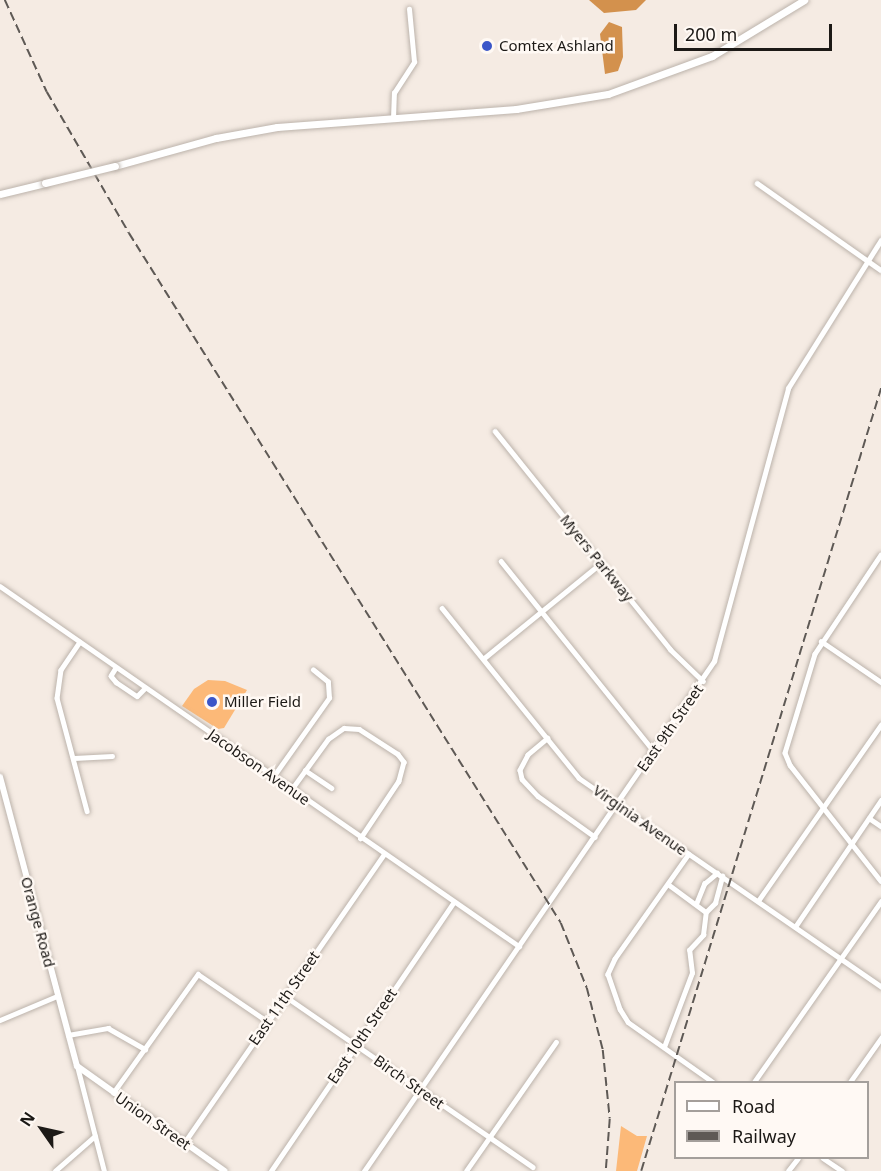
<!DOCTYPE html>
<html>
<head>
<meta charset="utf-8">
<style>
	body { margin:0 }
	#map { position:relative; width:881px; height:1171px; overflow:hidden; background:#f5ebe3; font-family:"Noto Sans",sans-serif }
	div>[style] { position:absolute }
	.green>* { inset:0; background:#fcb978 }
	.water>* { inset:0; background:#d3914d }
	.roads { filter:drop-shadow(0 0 2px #bcb3ab) drop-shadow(0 0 2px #bcb3ab) }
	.minor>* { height:4.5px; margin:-2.25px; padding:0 2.25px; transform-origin:2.25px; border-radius:2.25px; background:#fff }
	.tertiary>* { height:5px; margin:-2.5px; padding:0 2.5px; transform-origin:2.5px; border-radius:2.5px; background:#fff }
	.secondary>* { height:6px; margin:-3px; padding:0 3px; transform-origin:3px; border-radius:3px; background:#fff }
	.trunk>* { height:7px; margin:-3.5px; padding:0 3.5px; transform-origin:3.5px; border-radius:3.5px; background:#fff }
	.rail>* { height:1.5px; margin-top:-0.75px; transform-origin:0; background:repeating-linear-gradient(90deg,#5e5955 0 9px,transparent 0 13.5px) }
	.bridges { filter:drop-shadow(0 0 2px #bcb3ab) drop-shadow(0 0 2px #bcb3ab) }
	.trunk-bridge>* { height:7px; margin:-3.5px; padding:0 3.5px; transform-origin:3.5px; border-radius:3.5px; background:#fff }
	.dots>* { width:16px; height:16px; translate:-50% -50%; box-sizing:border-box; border:3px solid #fff9f4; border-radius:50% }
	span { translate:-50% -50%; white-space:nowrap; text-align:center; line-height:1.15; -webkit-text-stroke:5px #fff9f4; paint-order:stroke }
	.poi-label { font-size:15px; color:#1c1916 }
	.left { translate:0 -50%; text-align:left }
	.street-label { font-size:15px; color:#1c1916 }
	.legend { position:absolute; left:674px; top:1081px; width:195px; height:78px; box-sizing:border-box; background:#fff9f4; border:2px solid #a49f9b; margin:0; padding:8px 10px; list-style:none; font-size:18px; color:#1c1916 }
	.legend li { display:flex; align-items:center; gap:12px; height:30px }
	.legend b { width:30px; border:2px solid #a49f9b }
	.north { position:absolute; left:12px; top:1099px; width:60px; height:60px; -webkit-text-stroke:4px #fff9f4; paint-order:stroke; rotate:304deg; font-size:16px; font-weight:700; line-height:24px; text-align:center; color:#1c1916 }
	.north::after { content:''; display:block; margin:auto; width:21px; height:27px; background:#1c1916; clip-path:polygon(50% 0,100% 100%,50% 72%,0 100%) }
	.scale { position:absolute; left:674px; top:24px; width:158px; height:27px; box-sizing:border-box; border:3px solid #1c1916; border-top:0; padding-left:8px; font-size:18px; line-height:21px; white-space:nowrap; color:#1c1916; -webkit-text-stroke:4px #fff9f4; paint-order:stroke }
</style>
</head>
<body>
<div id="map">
	<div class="green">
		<i style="clip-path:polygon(208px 680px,225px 681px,247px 690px,224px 728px,218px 729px,182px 706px,194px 689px)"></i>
		<i style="clip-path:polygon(621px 1126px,637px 1136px,647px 1136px,637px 1171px,616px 1171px)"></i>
	</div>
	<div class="water">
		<i style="clip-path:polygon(589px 0,646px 0,636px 10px,604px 13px)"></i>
		<i style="clip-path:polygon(609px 22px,622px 27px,623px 57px,618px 71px,605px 74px,600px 34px)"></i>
	</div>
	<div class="roads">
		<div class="minor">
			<i style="left:393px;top:119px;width:26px;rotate:-88deg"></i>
			<i style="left:394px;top:93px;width:37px;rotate:-57deg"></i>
			<i style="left:414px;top:62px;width:53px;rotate:-95.4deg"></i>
			<i style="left:757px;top:183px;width:151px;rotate:35.1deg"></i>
			<i style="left:495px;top:431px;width:280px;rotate:51.2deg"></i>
			<i style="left:670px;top:649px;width:46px;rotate:44.1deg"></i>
			<i style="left:881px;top:555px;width:119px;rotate:123.7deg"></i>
			<i style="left:815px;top:654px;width:103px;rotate:106.9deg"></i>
			<i style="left:785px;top:753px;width:13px;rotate:67deg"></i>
			<i style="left:790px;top:765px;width:147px;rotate:51.9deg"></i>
			<i style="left:501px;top:561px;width:244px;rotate:51.2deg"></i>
			<i style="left:0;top:586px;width:632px;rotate:34.75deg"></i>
			<i style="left:442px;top:608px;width:218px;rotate:51.1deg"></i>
			<i style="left:579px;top:778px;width:367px;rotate:34.6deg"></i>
			<i style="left:821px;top:641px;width:73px;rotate:34.3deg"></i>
			<i style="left:80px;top:642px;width:34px;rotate:124deg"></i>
			<i style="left:61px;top:670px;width:28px;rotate:98deg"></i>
			<i style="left:57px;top:698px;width:117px;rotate:75.1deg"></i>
			<i style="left:483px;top:659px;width:152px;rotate:-39.1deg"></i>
			<i style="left:116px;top:668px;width:9px;rotate:122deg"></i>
			<i style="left:111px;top:676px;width:8px;rotate:50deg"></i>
			<i style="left:116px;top:682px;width:25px;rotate:34deg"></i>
			<i style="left:137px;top:696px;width:11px;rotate:-45deg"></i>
			<i style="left:548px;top:738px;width:26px;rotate:140deg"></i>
			<i style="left:528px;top:755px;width:17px;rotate:118deg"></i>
			<i style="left:520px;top:770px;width:9px;rotate:77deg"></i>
			<i style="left:522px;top:779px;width:23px;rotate:47deg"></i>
			<i style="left:538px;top:796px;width:70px;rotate:35.7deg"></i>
			<i style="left:74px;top:758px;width:38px;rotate:-3deg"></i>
			<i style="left:305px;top:770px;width:32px;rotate:34deg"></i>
			<i style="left:273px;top:777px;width:97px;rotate:-54.7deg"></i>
			<i style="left:329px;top:698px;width:16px;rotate:-94deg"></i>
			<i style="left:328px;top:682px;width:19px;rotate:-141deg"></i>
			<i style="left:291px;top:790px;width:63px;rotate:-54deg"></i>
			<i style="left:328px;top:739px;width:19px;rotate:-35deg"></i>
			<i style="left:344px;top:728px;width:15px;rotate:4deg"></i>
			<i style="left:359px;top:729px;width:46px;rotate:32.7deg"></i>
			<i style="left:398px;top:754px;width:10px;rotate:53deg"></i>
			<i style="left:404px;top:762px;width:20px;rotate:105deg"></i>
			<i style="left:399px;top:781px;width:69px;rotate:123.7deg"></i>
			<i style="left:869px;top:818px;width:14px;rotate:34deg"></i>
			<i style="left:689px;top:854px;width:128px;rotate:125.2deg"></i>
			<i style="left:615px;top:959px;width:17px;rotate:115deg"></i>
			<i style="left:608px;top:974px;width:37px;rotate:71deg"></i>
			<i style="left:620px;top:1009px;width:15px;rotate:58deg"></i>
			<i style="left:628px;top:1022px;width:104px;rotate:35.2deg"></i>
			<i style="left:668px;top:884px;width:47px;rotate:36.4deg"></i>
			<i style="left:758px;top:901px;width:215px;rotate:-55.1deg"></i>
			<i style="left:696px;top:904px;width:22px;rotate:-68deg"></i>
			<i style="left:704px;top:884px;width:17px;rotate:-40deg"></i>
			<i style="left:795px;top:927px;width:153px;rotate:-55.9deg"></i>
			<i style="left:285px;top:996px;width:301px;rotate:34.6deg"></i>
			<i style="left:0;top:1020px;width:62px;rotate:-22.8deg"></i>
			<i style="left:68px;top:1035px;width:41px;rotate:-9.9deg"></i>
			<i style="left:108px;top:1028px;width:43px;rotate:29.6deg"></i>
			<i style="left:664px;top:1047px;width:79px;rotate:-69.3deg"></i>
			<i style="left:692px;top:973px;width:23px;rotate:-97deg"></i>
			<i style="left:689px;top:950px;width:21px;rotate:-47deg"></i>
			<i style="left:703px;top:935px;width:23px;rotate:-83deg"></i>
			<i style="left:706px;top:912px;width:13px;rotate:-45deg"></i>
			<i style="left:715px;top:903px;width:28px;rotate:-75deg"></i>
			<i style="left:754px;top:1082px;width:221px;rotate:-54.9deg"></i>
			<i style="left:850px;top:1082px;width:54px;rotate:-54.8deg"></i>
			<i style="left:113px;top:1093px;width:146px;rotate:-54.5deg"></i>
			<i style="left:198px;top:974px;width:83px;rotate:34.3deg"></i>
			<i style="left:184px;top:1143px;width:351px;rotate:-55.3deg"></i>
			<i style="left:823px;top:1158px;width:23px;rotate:34deg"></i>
			<i style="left:55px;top:1171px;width:53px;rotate:-41.2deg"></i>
			<i style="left:271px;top:1171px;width:325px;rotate:-55.8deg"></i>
			<i style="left:466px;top:1171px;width:157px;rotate:-55.1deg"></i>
			<i style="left:788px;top:1171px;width:16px;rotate:-52deg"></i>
		</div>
		<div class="tertiary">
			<i style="left:77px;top:1066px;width:108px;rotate:75.6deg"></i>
			<i style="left:364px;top:1171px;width:619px;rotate:-55.54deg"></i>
			<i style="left:714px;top:661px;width:283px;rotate:-74.8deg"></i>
			<i style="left:788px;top:388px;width:175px;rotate:-57.9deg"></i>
		</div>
		<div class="secondary">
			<i style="left:0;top:777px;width:299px;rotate:75.1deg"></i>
			<i style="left:77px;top:1066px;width:181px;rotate:35.4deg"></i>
		</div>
		<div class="trunk">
			<i style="left:115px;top:166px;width:105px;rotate:-15.5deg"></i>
			<i style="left:216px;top:138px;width:62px;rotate:-10.2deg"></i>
			<i style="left:277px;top:127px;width:240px;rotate:-4.3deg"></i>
			<i style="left:516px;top:109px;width:93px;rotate:-9.3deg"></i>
			<i style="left:608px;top:94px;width:111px;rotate:-20.1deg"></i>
			<i style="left:712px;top:56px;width:108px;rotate:-31.3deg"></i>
			<i style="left:0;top:194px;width:46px;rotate:-13.7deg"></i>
		</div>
	</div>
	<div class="rail">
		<i style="left:5px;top:0;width:101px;rotate:65.5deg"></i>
		<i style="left:47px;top:92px;width:163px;rotate:59.8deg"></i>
		<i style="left:129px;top:233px;width:814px;rotate:57.95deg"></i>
		<i style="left:561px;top:923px;width:70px;rotate:68.2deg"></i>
		<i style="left:587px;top:988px;width:64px;rotate:75.5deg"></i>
		<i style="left:603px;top:1050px;width:69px;rotate:84.2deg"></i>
		<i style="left:610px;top:1119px;width:52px;rotate:94.4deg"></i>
		<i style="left:641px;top:1171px;width:819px;rotate:-72.96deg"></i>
	</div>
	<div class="bridges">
		<div class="trunk-bridge">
			<i style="left:45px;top:183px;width:72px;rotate:-13.7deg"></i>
		</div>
	</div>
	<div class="dots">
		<i style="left:487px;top:46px;background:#3b56c8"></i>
		<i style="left:212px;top:702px;background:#3b56c8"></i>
	</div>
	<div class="poi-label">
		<span class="left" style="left:499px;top:46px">Comtex Ashland</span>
		<span class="left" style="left:224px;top:702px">Miller Field</span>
	</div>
	<div class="street-label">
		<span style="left:597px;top:558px;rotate:51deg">Myers Parkway</span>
		<span style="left:670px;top:728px;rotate:-55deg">East 9th Street</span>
		<span style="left:259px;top:767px;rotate:35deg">Jacobson Avenue</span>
		<span style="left:640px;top:820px;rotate:35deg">Virginia Avenue</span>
		<span style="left:38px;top:922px;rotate:75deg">Orange Road</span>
		<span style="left:284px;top:998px;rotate:-55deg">East 11th Street</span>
		<span style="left:362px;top:1036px;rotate:-56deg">East 10th Street</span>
		<span style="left:409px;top:1082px;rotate:35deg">Birch Street</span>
		<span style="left:153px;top:1121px;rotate:35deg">Union Street</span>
	</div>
	<ul class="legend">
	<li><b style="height:8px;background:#fff"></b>Road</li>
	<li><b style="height:8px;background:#5e5955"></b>Railway</li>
	</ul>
	<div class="north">N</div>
	<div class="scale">200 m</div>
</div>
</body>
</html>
